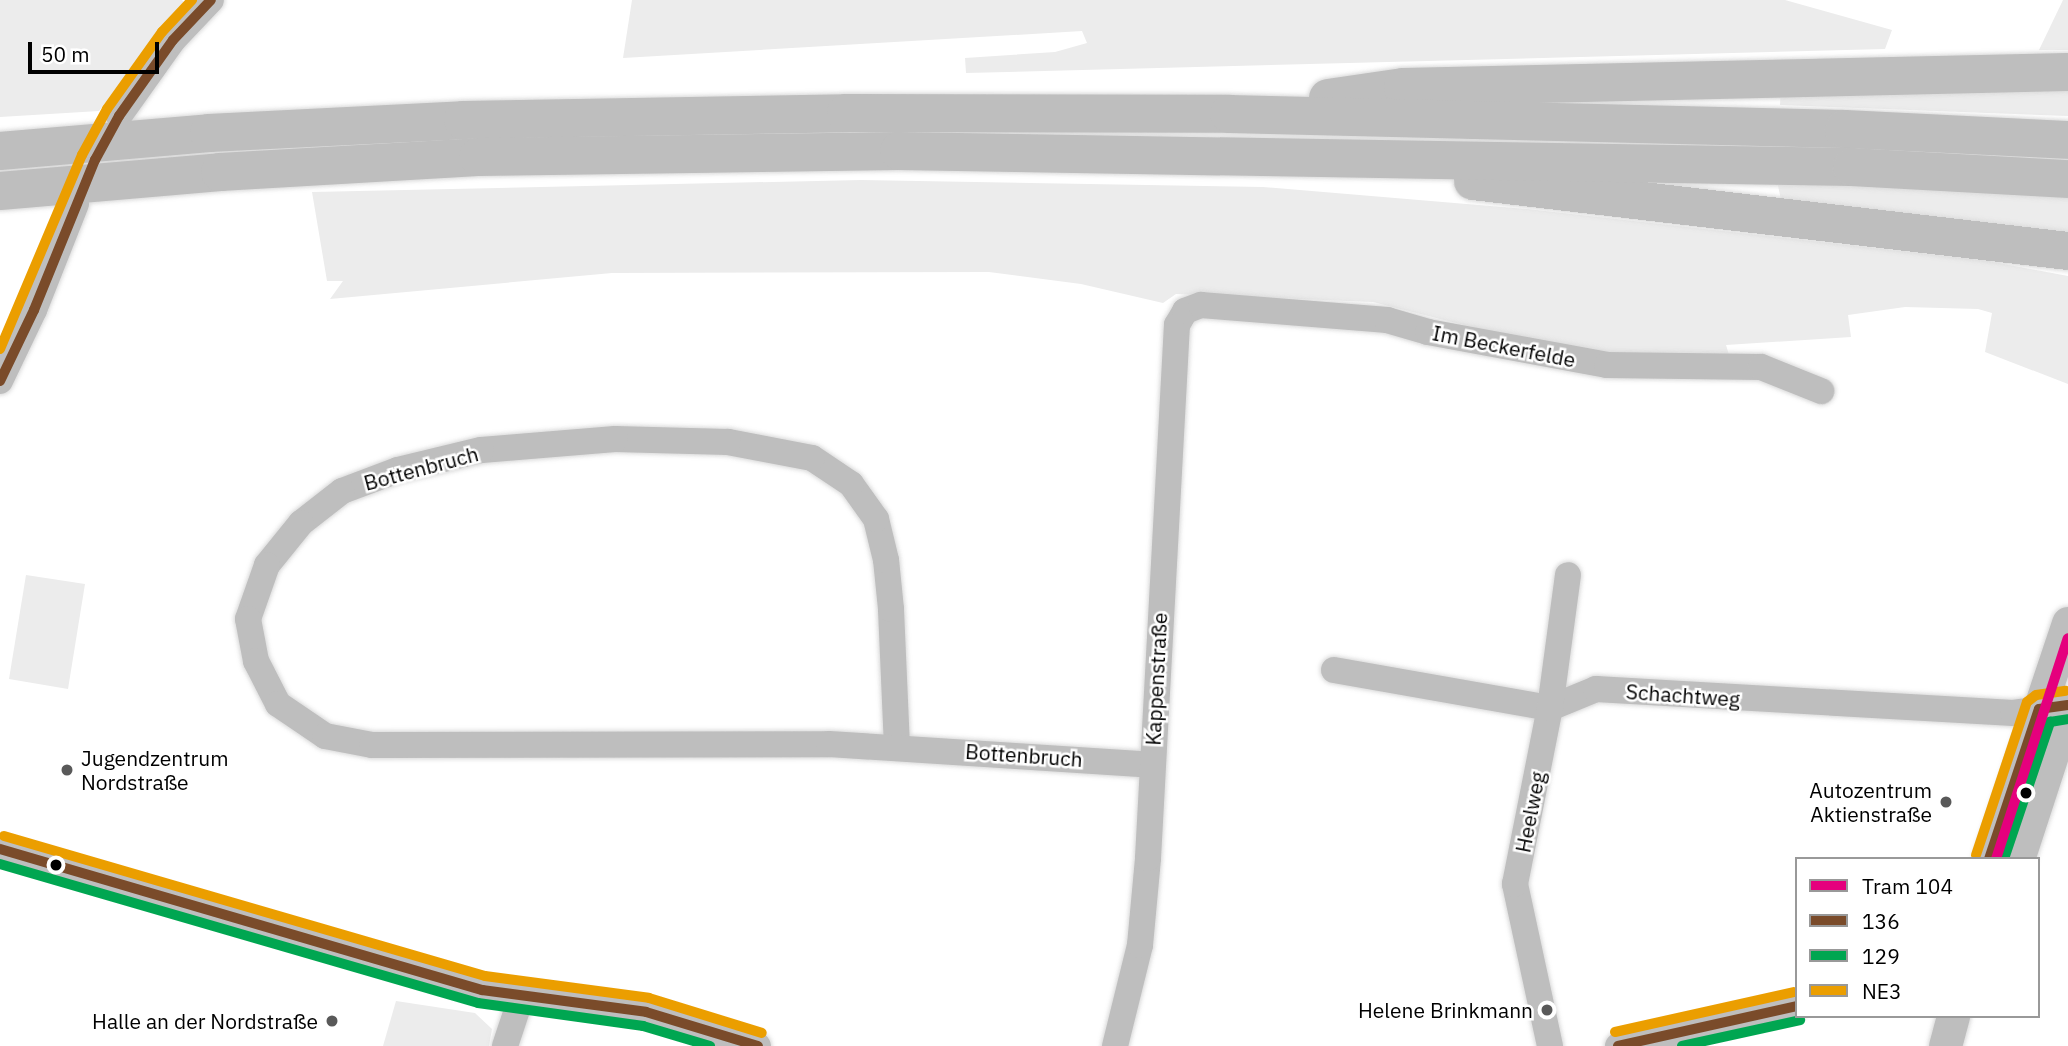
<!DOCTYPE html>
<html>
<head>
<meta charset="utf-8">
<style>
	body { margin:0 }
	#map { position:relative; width:2068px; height:1046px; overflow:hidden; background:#fff; font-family:"IBM Plex Sans",sans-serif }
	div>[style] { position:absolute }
	.green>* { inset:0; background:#ececec }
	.roads { filter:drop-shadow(0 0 2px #dbdbdb) drop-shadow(0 0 2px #dbdbdb) }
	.minor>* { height:26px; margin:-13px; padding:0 13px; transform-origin:13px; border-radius:13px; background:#bebebe }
	.major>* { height:33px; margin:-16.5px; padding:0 16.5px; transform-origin:16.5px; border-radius:16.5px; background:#bebebe }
	.highway>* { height:38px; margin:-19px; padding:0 19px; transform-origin:19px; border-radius:19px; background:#bebebe }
	.bus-1>* { height:10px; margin:-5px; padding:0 5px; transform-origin:5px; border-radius:5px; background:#7a4b2a }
	.bus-2>* { height:10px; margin:-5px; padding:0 5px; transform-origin:5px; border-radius:5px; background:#00a651 }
	.bus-3>* { height:10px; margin:-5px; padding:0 5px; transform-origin:5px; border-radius:5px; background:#eb9e00 }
	.tram-1>* { height:10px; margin:-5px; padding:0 5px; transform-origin:5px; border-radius:5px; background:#e5007d }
	.dots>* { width:19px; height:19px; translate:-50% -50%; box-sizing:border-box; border:4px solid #fff; border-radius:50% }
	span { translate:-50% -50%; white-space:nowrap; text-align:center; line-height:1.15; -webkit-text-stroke:5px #fff; paint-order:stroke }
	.street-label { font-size:21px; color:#000 }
	.poi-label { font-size:21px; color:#000 }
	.left { translate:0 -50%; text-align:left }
	.right { translate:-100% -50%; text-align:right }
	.legend { position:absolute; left:1795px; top:857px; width:245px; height:161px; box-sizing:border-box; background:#fff; border:2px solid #999; margin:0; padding:9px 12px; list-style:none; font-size:21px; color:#000 }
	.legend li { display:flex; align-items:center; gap:14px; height:35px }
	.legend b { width:35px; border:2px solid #999 }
	.scale { position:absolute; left:28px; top:42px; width:131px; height:32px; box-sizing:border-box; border:4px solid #000; border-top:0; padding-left:9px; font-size:21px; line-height:24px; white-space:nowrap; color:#000; -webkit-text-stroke:5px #fff; paint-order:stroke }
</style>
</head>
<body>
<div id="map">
	<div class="green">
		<i style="clip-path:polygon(0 0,182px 0,185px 4px,99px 111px,0 117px)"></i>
		<i style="clip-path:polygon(632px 0,1785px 0,1892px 30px,1885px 49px,966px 73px,965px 58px,1055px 52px,1087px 43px,1082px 31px,623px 58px)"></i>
		<i style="clip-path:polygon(2063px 0,2068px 0,2068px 50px,2039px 50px)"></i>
		<i style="clip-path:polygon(2068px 82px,2068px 116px,1780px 105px,1781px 86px)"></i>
		<i style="clip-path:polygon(861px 180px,1263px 187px,1527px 209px,1988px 261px,2068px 276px,2068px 384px,1985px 352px,1992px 313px,1978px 309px,1905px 307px,1848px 315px,1851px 337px,1726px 345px,1730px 358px,1622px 354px,1500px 334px,1373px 302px,1176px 294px,1163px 303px,1081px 284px,989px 272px,612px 273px,330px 299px,343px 281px,327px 281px,312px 192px)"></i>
		<i style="clip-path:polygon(1777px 181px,2068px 195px,2068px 236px,1783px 209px)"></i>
		<i style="clip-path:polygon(26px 575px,85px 584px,68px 689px,9px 679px)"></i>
		<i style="clip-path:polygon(396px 1001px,475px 1013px,492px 1029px,489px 1046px,383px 1046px)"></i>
	</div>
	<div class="roads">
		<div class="minor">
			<i style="left:119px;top:116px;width:93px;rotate:-54.6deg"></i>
			<i style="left:173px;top:40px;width:55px;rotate:-46.5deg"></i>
			<i style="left:0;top:381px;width:79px;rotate:-64.4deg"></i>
			<i style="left:34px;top:310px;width:114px;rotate:-68.4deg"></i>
			<i style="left:1334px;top:670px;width:219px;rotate:10deg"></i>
			<i style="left:1550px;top:708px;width:50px;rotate:-22.4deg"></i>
			<i style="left:1596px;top:689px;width:418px;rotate:3.3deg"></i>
			<i style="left:2013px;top:713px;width:43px;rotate:-7.9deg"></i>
			<i style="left:897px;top:747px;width:138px;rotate:-92.5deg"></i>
			<i style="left:891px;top:609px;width:49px;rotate:-95.8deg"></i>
			<i style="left:886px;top:560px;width:42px;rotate:-103.7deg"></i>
			<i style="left:876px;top:519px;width:43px;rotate:-125.5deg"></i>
			<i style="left:851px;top:484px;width:47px;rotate:-146.3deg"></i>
			<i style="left:812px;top:458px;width:86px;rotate:-169.2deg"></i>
			<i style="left:728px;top:442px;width:113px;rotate:-178.5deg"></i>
			<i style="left:615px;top:439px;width:134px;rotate:175.3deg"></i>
			<i style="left:481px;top:450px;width:85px;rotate:166.5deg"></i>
			<i style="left:398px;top:470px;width:60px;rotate:159.4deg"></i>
			<i style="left:342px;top:491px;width:52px;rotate:142deg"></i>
			<i style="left:301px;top:523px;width:54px;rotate:129deg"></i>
			<i style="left:267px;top:565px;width:57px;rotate:109.4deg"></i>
			<i style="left:248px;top:619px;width:43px;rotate:79.2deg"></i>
			<i style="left:256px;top:661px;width:48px;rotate:62.9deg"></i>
			<i style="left:278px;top:704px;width:57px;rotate:34.2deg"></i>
			<i style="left:325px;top:736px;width:48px;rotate:10.8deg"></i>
			<i style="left:372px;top:745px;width:457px;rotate:-0.1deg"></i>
			<i style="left:829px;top:744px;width:323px;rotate:3.7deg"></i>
			<i style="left:0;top:849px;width:502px;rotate:16.31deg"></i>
			<i style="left:482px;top:990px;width:121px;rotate:6.7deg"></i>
			<i style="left:602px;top:1004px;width:45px;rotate:10.3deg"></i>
			<i style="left:646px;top:1012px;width:117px;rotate:16.9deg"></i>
			<i style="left:505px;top:1046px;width:54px;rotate:-71.6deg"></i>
			<i style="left:1115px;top:1046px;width:104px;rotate:-76.1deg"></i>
			<i style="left:1140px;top:945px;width:87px;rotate:-84.7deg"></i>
			<i style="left:1148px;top:858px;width:534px;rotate:-86.89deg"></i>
			<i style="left:1177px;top:325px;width:16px;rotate:-60deg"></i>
			<i style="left:1185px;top:311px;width:17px;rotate:-21deg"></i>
			<i style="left:1201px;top:305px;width:187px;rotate:4.6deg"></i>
			<i style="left:1387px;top:320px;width:43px;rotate:16.3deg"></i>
			<i style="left:1428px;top:332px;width:182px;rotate:10.4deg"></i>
			<i style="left:1607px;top:365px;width:154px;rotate:0.7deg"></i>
			<i style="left:1761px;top:367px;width:65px;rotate:21.8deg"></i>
			<i style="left:1550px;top:1046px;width:166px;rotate:-102.2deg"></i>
			<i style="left:1515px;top:884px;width:179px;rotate:-78.8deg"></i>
			<i style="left:1550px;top:708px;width:134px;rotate:-82.3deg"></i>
			<i style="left:1618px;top:1046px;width:183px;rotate:-12.6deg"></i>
		</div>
		<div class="major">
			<i style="left:1989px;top:859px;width:249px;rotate:-71.5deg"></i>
			<i style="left:2018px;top:859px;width:161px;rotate:-71.9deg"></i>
			<i style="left:1945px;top:1046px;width:31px;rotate:-75deg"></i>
		</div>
		<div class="highway">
			<i style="left:1328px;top:98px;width:76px;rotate:-8.3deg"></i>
			<i style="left:1403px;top:87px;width:665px;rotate:-1.29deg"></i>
			<i style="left:0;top:151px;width:210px;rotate:-4.9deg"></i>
			<i style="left:209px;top:133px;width:254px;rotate:-2.9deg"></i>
			<i style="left:463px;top:120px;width:383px;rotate:-1deg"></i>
			<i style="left:846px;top:113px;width:383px;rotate:0.1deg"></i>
			<i style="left:1229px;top:114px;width:615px;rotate:1.4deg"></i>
			<i style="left:1844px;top:129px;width:224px;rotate:2.8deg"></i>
			<i style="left:1473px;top:181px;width:599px;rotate:6.71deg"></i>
			<i style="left:0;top:191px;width:221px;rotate:-4.9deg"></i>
			<i style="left:220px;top:172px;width:258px;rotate:-3.3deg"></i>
			<i style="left:478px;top:157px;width:421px;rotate:-0.8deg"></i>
			<i style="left:899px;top:151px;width:953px;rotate:0.96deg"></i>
			<i style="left:1852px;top:167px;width:216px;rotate:3.2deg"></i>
		</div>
	</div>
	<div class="bus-1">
		<i style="left:0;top:381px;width:79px;rotate:-64.4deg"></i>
		<i style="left:34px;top:310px;width:162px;rotate:-67.9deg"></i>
		<i style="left:95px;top:160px;width:50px;rotate:-61.4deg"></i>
		<i style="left:119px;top:116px;width:93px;rotate:-54.6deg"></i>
		<i style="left:173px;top:40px;width:55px;rotate:-46.5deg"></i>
		<i style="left:0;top:849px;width:502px;rotate:16.31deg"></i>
		<i style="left:482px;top:990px;width:165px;rotate:7.6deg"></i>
		<i style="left:646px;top:1012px;width:117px;rotate:16.9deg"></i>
		<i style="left:1989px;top:859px;width:158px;rotate:-71.6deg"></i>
		<i style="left:2039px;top:709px;width:29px;rotate:-8deg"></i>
		<i style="left:1618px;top:1046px;width:183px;rotate:-12.6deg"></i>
	</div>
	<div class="bus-2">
		<i style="left:2004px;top:859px;width:145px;rotate:-71.4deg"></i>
		<i style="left:2050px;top:722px;width:18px;rotate:-9deg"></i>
		<i style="left:0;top:864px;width:498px;rotate:16.2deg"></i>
		<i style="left:478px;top:1003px;width:167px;rotate:7.9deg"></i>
		<i style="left:643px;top:1026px;width:70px;rotate:16.6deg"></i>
		<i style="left:1682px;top:1046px;width:121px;rotate:-12.4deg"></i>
	</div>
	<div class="bus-3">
		<i style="left:0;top:349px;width:211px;rotate:-67.1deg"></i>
		<i style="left:82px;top:155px;width:52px;rotate:-61.5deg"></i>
		<i style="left:107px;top:109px;width:95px;rotate:-54.5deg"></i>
		<i style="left:162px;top:32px;width:44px;rotate:-46.8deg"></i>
		<i style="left:4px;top:836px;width:501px;rotate:16.23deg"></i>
		<i style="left:485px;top:976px;width:165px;rotate:7.6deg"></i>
		<i style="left:649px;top:998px;width:118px;rotate:17.2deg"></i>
		<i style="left:1976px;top:855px;width:161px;rotate:-71.6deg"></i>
		<i style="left:2027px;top:702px;width:11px;rotate:-38deg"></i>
		<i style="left:2036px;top:695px;width:30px;rotate:-8deg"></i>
		<i style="left:1615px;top:1032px;width:183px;rotate:-12.6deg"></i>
	</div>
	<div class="tram-1">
		<i style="left:1996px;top:859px;width:232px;rotate:-72deg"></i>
	</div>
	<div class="dots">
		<i style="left:67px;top:770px;background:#595959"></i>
		<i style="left:2026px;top:793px;background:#000"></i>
		<i style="left:1946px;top:802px;background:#595959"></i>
		<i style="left:56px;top:865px;background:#000"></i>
		<i style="left:1547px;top:1010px;background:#595959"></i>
		<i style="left:332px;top:1021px;background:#595959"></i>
	</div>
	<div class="street-label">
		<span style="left:1504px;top:346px;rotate:11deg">Im Beckerfelde</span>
		<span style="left:421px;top:468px;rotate:-15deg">Bottenbruch</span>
		<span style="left:1156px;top:679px;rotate:-87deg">Kappenstraße</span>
		<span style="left:1683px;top:695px;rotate:4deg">Schachtweg</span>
		<span style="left:1024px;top:755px;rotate:4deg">Bottenbruch</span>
		<span style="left:1530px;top:812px;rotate:-79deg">Heelweg</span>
	</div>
	<div class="poi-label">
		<span class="left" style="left:81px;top:770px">Jugendzentrum<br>Nordstraße</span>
		<span class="right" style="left:1932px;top:802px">Autozentrum<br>Aktienstraße</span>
		<span class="right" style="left:1533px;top:1010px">Helene Brinkmann</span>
		<span class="right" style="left:318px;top:1021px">Halle an der Nordstraße</span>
	</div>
	<ul class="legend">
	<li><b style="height:9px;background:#e5007d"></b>Tram 104</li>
	<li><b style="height:9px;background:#7a4b2a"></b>136</li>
	<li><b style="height:9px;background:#00a651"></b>129</li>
	<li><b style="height:9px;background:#eb9e00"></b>NE3</li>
	</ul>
	<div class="scale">50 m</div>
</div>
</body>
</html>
